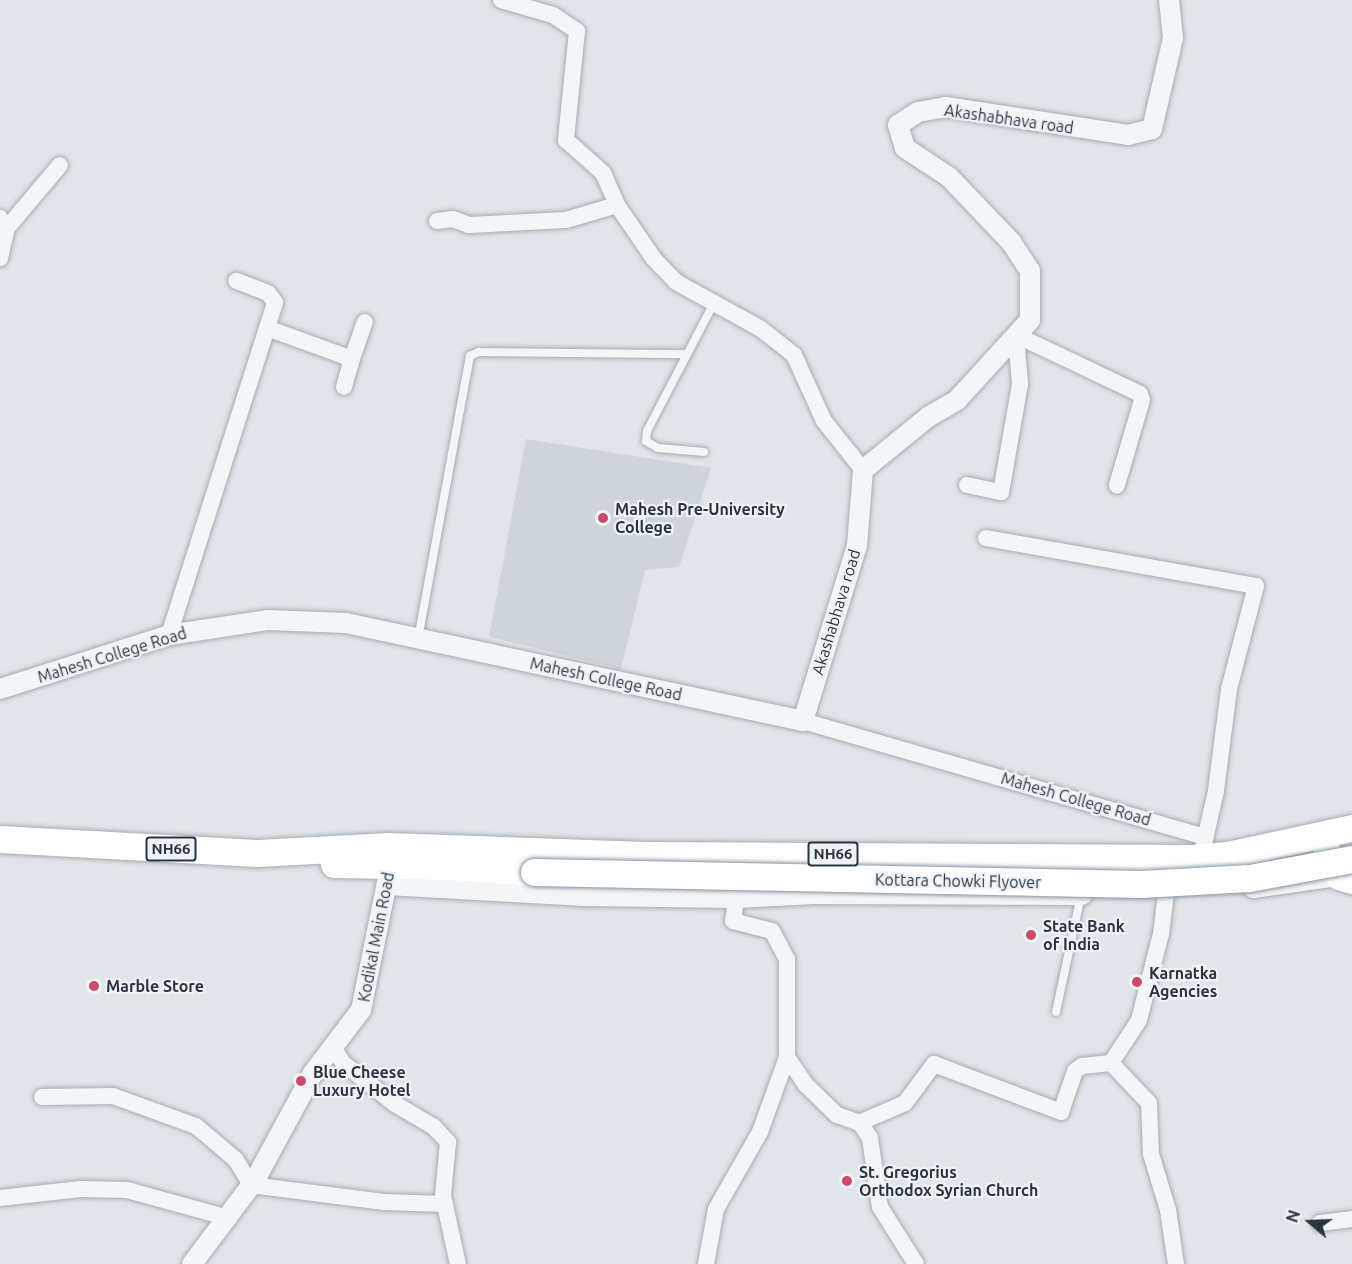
<!DOCTYPE html>
<html>
<head>
<meta charset="utf-8">
<style>
	body { margin:0 }
	#map { position:relative; width:1352px; height:1264px; overflow:hidden; background:#e1e5e9; font-family:Ubuntu,sans-serif }
	div>[style] { position:absolute }
	.built>* { inset:0; background:#cfd4db }
	.roads { filter:drop-shadow(0 0 2px #a6acb3) drop-shadow(0 0 2px #a6acb3) }
	.service>* { height:8px; margin:-4px; padding:0 4px; transform-origin:4px; border-radius:4px; background:#f3f5f7 }
	.minor>* { height:16px; margin:-8px; padding:0 8px; transform-origin:8px; border-radius:8px; background:#f3f5f7 }
	.tertiary>* { height:20px; margin:-10px; padding:0 10px; transform-origin:10px; border-radius:10px; background:#f3f5f7 }
	.primary>* { height:26px; margin:-13px; padding:0 13px; transform-origin:13px; border-radius:13px; background:#fff }
	.trunk>* { height:27px; margin:-13.5px; padding:0 13.5px; transform-origin:13.5px; border-radius:13.5px; background:#fff }
	.bridges { filter:drop-shadow(0 0 2px #88949f) drop-shadow(0 0 2px #88949f) }
	.trunk-bridge>* { height:27px; margin:-13.5px; padding:0 13.5px; transform-origin:13.5px; border-radius:13.5px; background:#fff }
	.dots>* { width:16px; height:16px; translate:-50% -50%; box-sizing:border-box; border:3px solid #f0f3f6; border-radius:50% }
	span { translate:-50% -50%; white-space:nowrap; text-align:center; line-height:1.15; -webkit-text-stroke:4.5px #f0f3f6; paint-order:stroke }
	.shield-label span { padding:2px 4px; background:#f0f3f6; border:2px solid; border-radius:4px; -webkit-text-stroke-width:0 }
	.shield-label { font-size:15px; color:#2a3440; font-weight:700 }
	.street-label { font-size:16px; color:#2a3440 }
	.poi-label { font-size:16px; color:#2a3440; font-weight:700 }
	.left { translate:0 -50%; text-align:left }
	.north { position:absolute; left:1280px; top:1192px; width:60px; height:60px; -webkit-text-stroke:4px #f0f3f6; paint-order:stroke; rotate:289deg; font-size:16px; font-weight:700; line-height:24px; text-align:center; color:#2a3440 }
	.north::after { content:''; display:block; margin:auto; width:21px; height:27px; background:#2a3440; clip-path:polygon(50% 0,100% 100%,50% 72%,0 100%) }
</style>
</head>
<body>
<div id="map">
	<div class="built">
		<i style="clip-path:polygon(526px 439px,711px 468px,679px 567px,645px 570px,621px 669px,489px 637px)"></i>
	</div>
	<div class="roads">
		<div class="service">
			<i style="left:704px;top:452px;width:46px;rotate:-175deg"></i>
			<i style="left:658px;top:448px;width:14px;rotate:-150deg"></i>
			<i style="left:646px;top:441px;width:10px;rotate:-84deg"></i>
			<i style="left:647px;top:431px;width:144px;rotate:-62.4deg"></i>
			<i style="left:418px;top:639px;width:288px;rotate:-79.6deg"></i>
			<i style="left:470px;top:356px;width:10px;rotate:-24deg"></i>
			<i style="left:479px;top:352px;width:208px;rotate:0.6deg"></i>
			<i style="left:1056px;top:1012px;width:120px;rotate:-77.9deg"></i>
		</div>
		<div class="minor">
			<i style="left:501px;top:0;width:54px;rotate:16.1deg"></i>
			<i style="left:553px;top:15px;width:29px;rotate:34deg"></i>
			<i style="left:577px;top:31px;width:110px;rotate:95.8deg"></i>
			<i style="left:566px;top:140px;width:50px;rotate:41.7deg"></i>
			<i style="left:603px;top:173px;width:35px;rotate:66deg"></i>
			<i style="left:0;top:218px;width:12px;rotate:55deg"></i>
			<i style="left:7px;top:228px;width:31px;rotate:103deg"></i>
			<i style="left:437px;top:221px;width:16px;rotate:-7deg"></i>
			<i style="left:453px;top:219px;width:17px;rotate:21deg"></i>
			<i style="left:469px;top:225px;width:97px;rotate:-3deg"></i>
			<i style="left:566px;top:220px;width:53px;rotate:-16.4deg"></i>
			<i style="left:617px;top:205px;width:65px;rotate:55.6deg"></i>
			<i style="left:654px;top:259px;width:32px;rotate:46deg"></i>
			<i style="left:676px;top:282px;width:97px;rotate:28.9deg"></i>
			<i style="left:761px;top:329px;width:42px;rotate:38.2deg"></i>
			<i style="left:794px;top:355px;width:72px;rotate:65.6deg"></i>
			<i style="left:824px;top:421px;width:63px;rotate:51.5deg"></i>
			<i style="left:7px;top:228px;width:82px;rotate:-49.9deg"></i>
			<i style="left:267px;top:328px;width:90px;rotate:20deg"></i>
			<i style="left:352px;top:359px;width:29px;rotate:106deg"></i>
			<i style="left:1016px;top:335px;width:137px;rotate:25.4deg"></i>
			<i style="left:1140px;top:394px;width:6px;rotate:72deg"></i>
			<i style="left:1142px;top:400px;width:89px;rotate:106.4deg"></i>
			<i style="left:352px;top:359px;width:39px;rotate:-71deg"></i>
			<i style="left:967px;top:485px;width:35px;rotate:12deg"></i>
			<i style="left:1001px;top:492px;width:110px;rotate:-80deg"></i>
			<i style="left:1020px;top:384px;width:49px;rotate:-94.7deg"></i>
			<i style="left:986px;top:538px;width:274px;rotate:10.1deg"></i>
			<i style="left:1256px;top:586px;width:106px;rotate:104.7deg"></i>
			<i style="left:1229px;top:689px;width:103px;rotate:97.3deg"></i>
			<i style="left:1216px;top:791px;width:68px;rotate:102.8deg"></i>
			<i style="left:169px;top:635px;width:349px;rotate:-72.3deg"></i>
			<i style="left:275px;top:302px;width:11px;rotate:-128deg"></i>
			<i style="left:268px;top:293px;width:34px;rotate:-159deg"></i>
			<i style="left:803px;top:721px;width:419px;rotate:16.1deg"></i>
			<i style="left:736px;top:898px;width:23px;rotate:97deg"></i>
			<i style="left:733px;top:921px;width:40px;rotate:14.4deg"></i>
			<i style="left:772px;top:931px;width:32px;rotate:62deg"></i>
			<i style="left:787px;top:959px;width:98px;rotate:90deg"></i>
			<i style="left:787px;top:1057px;width:34px;rotate:56deg"></i>
			<i style="left:806px;top:1085px;width:43px;rotate:44.1deg"></i>
			<i style="left:837px;top:1115px;width:24px;rotate:19deg"></i>
			<i style="left:860px;top:1123px;width:18px;rotate:56deg"></i>
			<i style="left:870px;top:1138px;width:70px;rotate:81.8deg"></i>
			<i style="left:880px;top:1207px;width:67px;rotate:57.7deg"></i>
			<i style="left:334px;top:1049px;width:17px;rotate:57deg"></i>
			<i style="left:343px;top:1063px;width:66px;rotate:38.3deg"></i>
			<i style="left:395px;top:1104px;width:45px;rotate:30.5deg"></i>
			<i style="left:434px;top:1127px;width:21px;rotate:47deg"></i>
			<i style="left:448px;top:1142px;width:54px;rotate:95.3deg"></i>
			<i style="left:443px;top:1196px;width:70px;rotate:77.6deg"></i>
			<i style="left:1111px;top:1063px;width:51px;rotate:-56.9deg"></i>
			<i style="left:1139px;top:1020px;width:89px;rotate:-75.7deg"></i>
			<i style="left:1161px;top:934px;width:41px;rotate:-83deg"></i>
			<i style="left:42px;top:1097px;width:71px;rotate:-0.8deg"></i>
			<i style="left:113px;top:1096px;width:88px;rotate:19.9deg"></i>
			<i style="left:196px;top:1126px;width:52px;rotate:40.4deg"></i>
			<i style="left:236px;top:1160px;width:29px;rotate:59deg"></i>
			<i style="left:251px;top:1185px;width:134px;rotate:7.3deg"></i>
			<i style="left:384px;top:1202px;width:61px;rotate:1.9deg"></i>
			<i style="left:859px;top:1123px;width:50px;rotate:-23.5deg"></i>
			<i style="left:905px;top:1103px;width:49px;rotate:-53.4deg"></i>
			<i style="left:934px;top:1064px;width:136px;rotate:20.7deg"></i>
			<i style="left:1061px;top:1112px;width:43px;rotate:-71.1deg"></i>
			<i style="left:1075px;top:1071px;width:9px;rotate:-36deg"></i>
			<i style="left:1082px;top:1066px;width:29px;rotate:-6deg"></i>
			<i style="left:1111px;top:1063px;width:55px;rotate:46.5deg"></i>
			<i style="left:1149px;top:1103px;width:51px;rotate:87.8deg"></i>
			<i style="left:1151px;top:1154px;width:59px;rotate:73.1deg"></i>
			<i style="left:1168px;top:1210px;width:55px;rotate:81.6deg"></i>
			<i style="left:0;top:1198px;width:81px;rotate:-6.4deg"></i>
			<i style="left:80px;top:1189px;width:47px;rotate:1.2deg"></i>
			<i style="left:127px;top:1190px;width:106px;rotate:15.4deg"></i>
			<i style="left:1320px;top:1223px;width:32px;rotate:-7deg"></i>
			<i style="left:706px;top:1264px;width:56px;rotate:-79.7deg"></i>
			<i style="left:716px;top:1209px;width:89px;rotate:-60.3deg"></i>
			<i style="left:760px;top:1132px;width:80px;rotate:-70.2deg"></i>
		</div>
		<div class="tertiary">
			<i style="left:0;top:689px;width:177px;rotate:-17.7deg"></i>
			<i style="left:169px;top:635px;width:99px;rotate:-8.7deg"></i>
			<i style="left:267px;top:620px;width:79px;rotate:2.2deg"></i>
			<i style="left:346px;top:623px;width:467px;rotate:12.1deg"></i>
			<i style="left:803px;top:721px;width:183px;rotate:-72.9deg"></i>
			<i style="left:857px;top:546px;width:76px;rotate:-85.5deg"></i>
			<i style="left:863px;top:470px;width:84px;rotate:-39.2deg"></i>
			<i style="left:928px;top:417px;width:34px;rotate:-30deg"></i>
			<i style="left:957px;top:400px;width:108px;rotate:-47.6deg"></i>
			<i style="left:1030px;top:320px;width:49px;rotate:-90deg"></i>
			<i style="left:1030px;top:271px;width:33px;rotate:-123deg"></i>
			<i style="left:1012px;top:243px;width:91px;rotate:-133.7deg"></i>
			<i style="left:949px;top:177px;width:53px;rotate:-146.6deg"></i>
			<i style="left:905px;top:148px;width:24px;rotate:-107deg"></i>
			<i style="left:898px;top:125px;width:24px;rotate:-33deg"></i>
			<i style="left:918px;top:112px;width:28px;rotate:-10deg"></i>
			<i style="left:946px;top:107px;width:184px;rotate:8.7deg"></i>
			<i style="left:1128px;top:135px;width:25px;rotate:-14deg"></i>
			<i style="left:1152px;top:129px;width:93px;rotate:-77deg"></i>
			<i style="left:1173px;top:38px;width:38px;rotate:-96deg"></i>
			<i style="left:387px;top:885px;width:198px;rotate:3.2deg"></i>
			<i style="left:585px;top:896px;width:151px;rotate:0.8deg"></i>
			<i style="left:736px;top:898px;width:78px;rotate:-2.9deg"></i>
			<i style="left:814px;top:894px;width:268px;rotate:0.2deg"></i>
			<i style="left:1253px;top:888px;width:99px;rotate:-8.1deg"></i>
			<i style="left:192px;top:1264px;width:105px;rotate:-53.1deg"></i>
			<i style="left:255px;top:1180px;width:122px;rotate:-61.5deg"></i>
			<i style="left:313px;top:1073px;width:79px;rotate:-52.7deg"></i>
			<i style="left:361px;top:1010px;width:141px;rotate:-78.5deg"></i>
		</div>
		<div class="primary">
			<i style="left:1325px;top:845px;width:35px;rotate:66deg"></i>
			<i style="left:1339px;top:877px;width:14px;rotate:17deg"></i>
		</div>
		<div class="trunk">
			<i style="left:0;top:839px;width:257px;rotate:3.1deg"></i>
			<i style="left:257px;top:853px;width:132px;rotate:-3deg"></i>
			<i style="left:389px;top:846px;width:263px;rotate:2deg"></i>
			<i style="left:652px;top:855px;width:541px;rotate:0.32deg"></i>
			<i style="left:1193px;top:858px;width:34px;rotate:-5deg"></i>
			<i style="left:1227px;top:855px;width:128px;rotate:-12.2deg"></i>
			<i style="left:334px;top:864px;width:119px;rotate:1deg"></i>
			<i style="left:453px;top:866px;width:81px;rotate:4.2deg"></i>
		</div>
	</div>
	<div class="bridges">
		<div class="trunk-bridge">
			<i style="left:534px;top:872px;width:607px;rotate:1.13deg"></i>
			<i style="left:1141px;top:884px;width:108px;rotate:-3.2deg"></i>
			<i style="left:1249px;top:878px;width:105px;rotate:-10.5deg"></i>
		</div>
	</div>
	<div class="dots">
		<i style="left:603px;top:518px;background:#c94a6b"></i>
		<i style="left:1031px;top:935px;background:#c94a6b"></i>
		<i style="left:1137px;top:982px;background:#c94a6b"></i>
		<i style="left:94px;top:986px;background:#c94a6b"></i>
		<i style="left:301px;top:1081px;background:#c94a6b"></i>
		<i style="left:847px;top:1181px;background:#c94a6b"></i>
	</div>
	<div class="shield-label">
		<span style="left:171px;top:849px">NH66</span>
		<span style="left:833px;top:854px">NH66</span>
	</div>
	<div class="street-label">
		<span style="left:1009px;top:119px;rotate:8deg">Akashabhava road</span>
		<span style="left:836px;top:612px;rotate:-73deg">Akashabhava road</span>
		<span style="left:112px;top:655px;rotate:-17deg">Mahesh College Road</span>
		<span style="left:606px;top:679px;rotate:12deg">Mahesh College Road</span>
		<span style="left:1076px;top:799px;rotate:16deg">Mahesh College Road</span>
		<span style="left:958px;top:881px;rotate:1deg">Kottara Chowki Flyover</span>
		<span style="left:376px;top:937px;rotate:-79deg">Kodikal Main Road</span>
	</div>
	<div class="poi-label">
		<span class="left" style="left:615px;top:518px">Mahesh Pre-University<br>College</span>
		<span class="left" style="left:1043px;top:935px">State Bank<br>of India</span>
		<span class="left" style="left:1149px;top:982px">Karnatka<br>Agencies</span>
		<span class="left" style="left:106px;top:986px">Marble Store</span>
		<span class="left" style="left:313px;top:1081px">Blue Cheese<br>Luxury Hotel</span>
		<span class="left" style="left:859px;top:1181px">St. Gregorius<br>Orthodox Syrian Church</span>
	</div>
	<div class="north">N</div>
</div>
</body>
</html>
